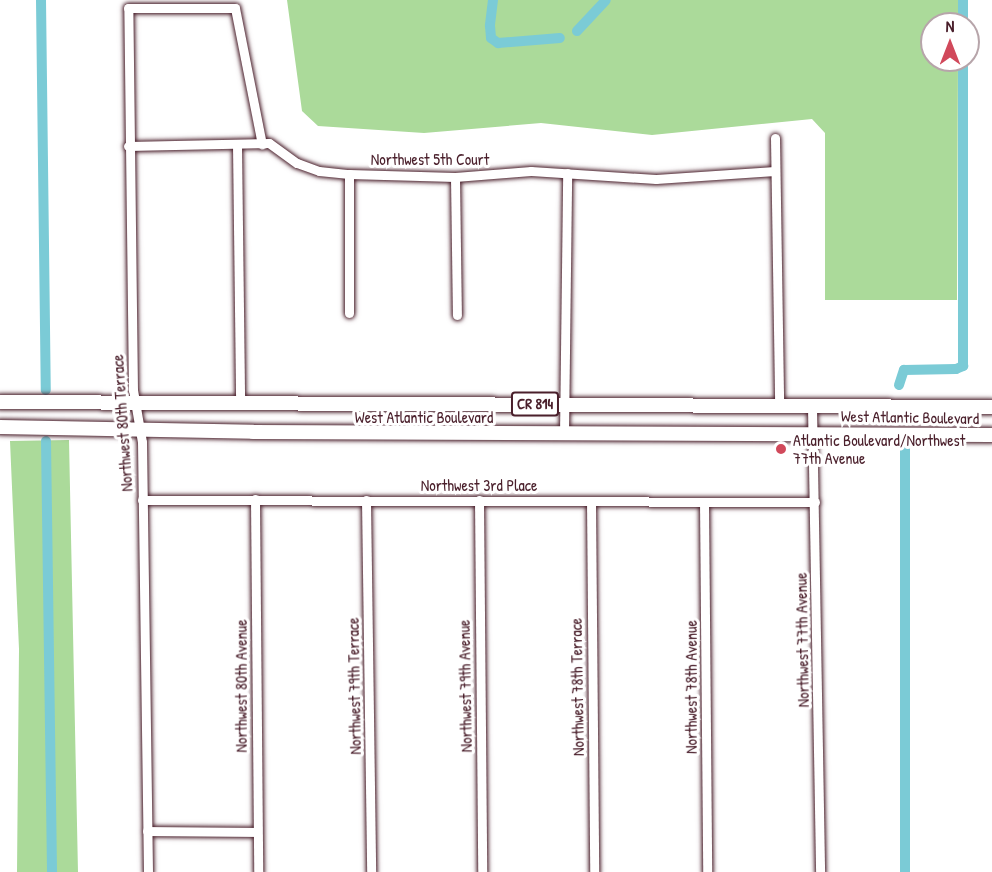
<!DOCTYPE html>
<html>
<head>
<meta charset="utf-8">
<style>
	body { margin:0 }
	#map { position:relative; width:992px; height:872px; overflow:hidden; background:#fff; font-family:"Patrick Hand",sans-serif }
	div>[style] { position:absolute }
	.green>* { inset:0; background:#abda9a }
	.canal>* { height:10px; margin:-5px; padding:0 5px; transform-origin:5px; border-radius:5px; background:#7bcbd6 }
	.roads { filter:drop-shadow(0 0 2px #4a1f2b) drop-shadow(0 0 2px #4a1f2b) }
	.minor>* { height:9px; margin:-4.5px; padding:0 4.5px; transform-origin:4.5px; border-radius:4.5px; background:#fff }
	.primary>* { height:14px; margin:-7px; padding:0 7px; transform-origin:7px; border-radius:7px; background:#fff }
	.dots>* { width:16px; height:16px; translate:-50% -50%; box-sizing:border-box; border:3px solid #fff; border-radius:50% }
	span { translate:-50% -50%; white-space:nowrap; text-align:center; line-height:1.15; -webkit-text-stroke:6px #fff; paint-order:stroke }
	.shield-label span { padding:2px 4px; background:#fff; border:2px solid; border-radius:4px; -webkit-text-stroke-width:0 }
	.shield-label { font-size:15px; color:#4a1f2b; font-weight:700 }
	.street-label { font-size:16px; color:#4a1f2b }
	.poi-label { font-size:16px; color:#4a1f2b }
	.left { translate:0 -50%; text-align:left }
	.north { position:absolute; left:920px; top:12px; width:60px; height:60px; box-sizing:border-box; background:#fff; border:2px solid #b7a5aa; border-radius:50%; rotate:0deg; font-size:16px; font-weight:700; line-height:24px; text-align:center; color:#4a1f2b }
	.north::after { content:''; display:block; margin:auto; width:21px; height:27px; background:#d1495b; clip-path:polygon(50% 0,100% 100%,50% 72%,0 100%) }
</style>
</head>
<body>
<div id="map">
	<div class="green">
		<i style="clip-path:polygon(287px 0,959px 0,959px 24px,932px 24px,932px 60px,958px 60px,957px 300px,825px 300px,825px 133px,812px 119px,652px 135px,541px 123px,424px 133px,318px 126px,302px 111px)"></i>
		<i style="clip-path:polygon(69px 440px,78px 872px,17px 872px,19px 649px,10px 441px)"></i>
	</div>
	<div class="canal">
		<i style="left:41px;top:0;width:390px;rotate:89.3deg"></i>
		<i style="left:493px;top:0;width:26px;rotate:97deg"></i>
		<i style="left:490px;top:26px;width:12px;rotate:85deg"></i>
		<i style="left:491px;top:38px;width:9px;rotate:36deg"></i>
		<i style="left:498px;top:43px;width:62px;rotate:-4.6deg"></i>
		<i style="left:963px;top:0;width:24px;rotate:90deg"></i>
		<i style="left:577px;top:31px;width:42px;rotate:-46.9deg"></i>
		<i style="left:899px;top:385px;width:16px;rotate:-72deg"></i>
		<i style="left:904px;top:370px;width:52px;rotate:-1.1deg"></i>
		<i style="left:956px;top:369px;width:8px;rotate:-23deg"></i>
		<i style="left:963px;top:366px;width:306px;rotate:-90deg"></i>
		<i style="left:46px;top:441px;width:431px;rotate:89.2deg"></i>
		<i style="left:905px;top:448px;width:424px;rotate:90deg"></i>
	</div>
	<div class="roads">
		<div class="minor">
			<i style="left:775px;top:138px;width:268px;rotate:89.1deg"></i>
			<i style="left:237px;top:145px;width:260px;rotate:89.3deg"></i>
			<i style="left:128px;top:146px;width:141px;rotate:-1.2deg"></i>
			<i style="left:269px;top:143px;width:34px;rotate:36deg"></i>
			<i style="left:297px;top:163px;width:23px;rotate:20deg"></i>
			<i style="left:319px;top:171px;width:30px;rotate:6deg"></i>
			<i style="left:349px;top:174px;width:106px;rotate:1.6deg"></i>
			<i style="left:455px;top:177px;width:76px;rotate:-4.5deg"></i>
			<i style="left:531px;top:171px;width:125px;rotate:3.7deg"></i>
			<i style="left:656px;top:179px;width:119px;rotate:-3.8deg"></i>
			<i style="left:349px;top:174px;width:139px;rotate:90deg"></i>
			<i style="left:455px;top:177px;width:138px;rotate:89.2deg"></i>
			<i style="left:812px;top:407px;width:465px;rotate:89deg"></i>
			<i style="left:564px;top:434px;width:261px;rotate:-89.3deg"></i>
			<i style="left:255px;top:499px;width:373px;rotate:89.5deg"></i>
			<i style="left:142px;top:500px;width:673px;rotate:0.17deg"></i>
			<i style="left:366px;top:500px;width:372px;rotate:89.2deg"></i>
			<i style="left:479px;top:500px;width:372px;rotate:89.5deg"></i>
			<i style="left:591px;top:501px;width:371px;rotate:89.5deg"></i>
			<i style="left:704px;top:502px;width:370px;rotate:89.5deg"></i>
			<i style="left:147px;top:831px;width:110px;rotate:0.5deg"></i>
			<i style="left:148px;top:872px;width:430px;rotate:-90.8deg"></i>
			<i style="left:142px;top:442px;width:53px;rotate:-99.8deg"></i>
			<i style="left:133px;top:390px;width:382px;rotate:-90.7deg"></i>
			<i style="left:128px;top:8px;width:107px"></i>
			<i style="left:235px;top:8px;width:139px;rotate:78.8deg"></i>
		</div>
		<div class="primary">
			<i style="left:0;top:402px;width:992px;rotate:0.29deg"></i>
			<i style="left:0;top:427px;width:253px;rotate:1.1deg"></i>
			<i style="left:253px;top:432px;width:739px;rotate:0.23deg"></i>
		</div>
	</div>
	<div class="dots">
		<i style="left:781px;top:449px;background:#d1495b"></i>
	</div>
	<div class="shield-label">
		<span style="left:535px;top:404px">CR 814</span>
	</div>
	<div class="street-label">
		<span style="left:430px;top:159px">Northwest 5th Court</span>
		<span style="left:424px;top:417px">West Atlantic Boulevard</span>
		<span style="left:910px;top:417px;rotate:1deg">West Atlantic Boulevard</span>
		<span style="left:122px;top:423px;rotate:-94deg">Northwest 80th Terrace</span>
		<span style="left:479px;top:485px">Northwest 3rd Place</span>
		<span style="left:802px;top:640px;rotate:-91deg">Northwest 77th Avenue</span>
		<span style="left:241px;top:686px;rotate:-90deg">Northwest 80th Avenue</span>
		<span style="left:354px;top:686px;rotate:-91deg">Northwest 79th Terrace</span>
		<span style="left:465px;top:686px;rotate:-91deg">Northwest 79th Avenue</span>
		<span style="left:577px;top:687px;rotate:-91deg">Northwest 78th Terrace</span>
		<span style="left:691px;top:687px;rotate:-90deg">Northwest 78th Avenue</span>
	</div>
	<div class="poi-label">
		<span class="left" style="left:793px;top:449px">Atlantic Boulevard/Northwest<br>77th Avenue</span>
	</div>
	<div class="north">N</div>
</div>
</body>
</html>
